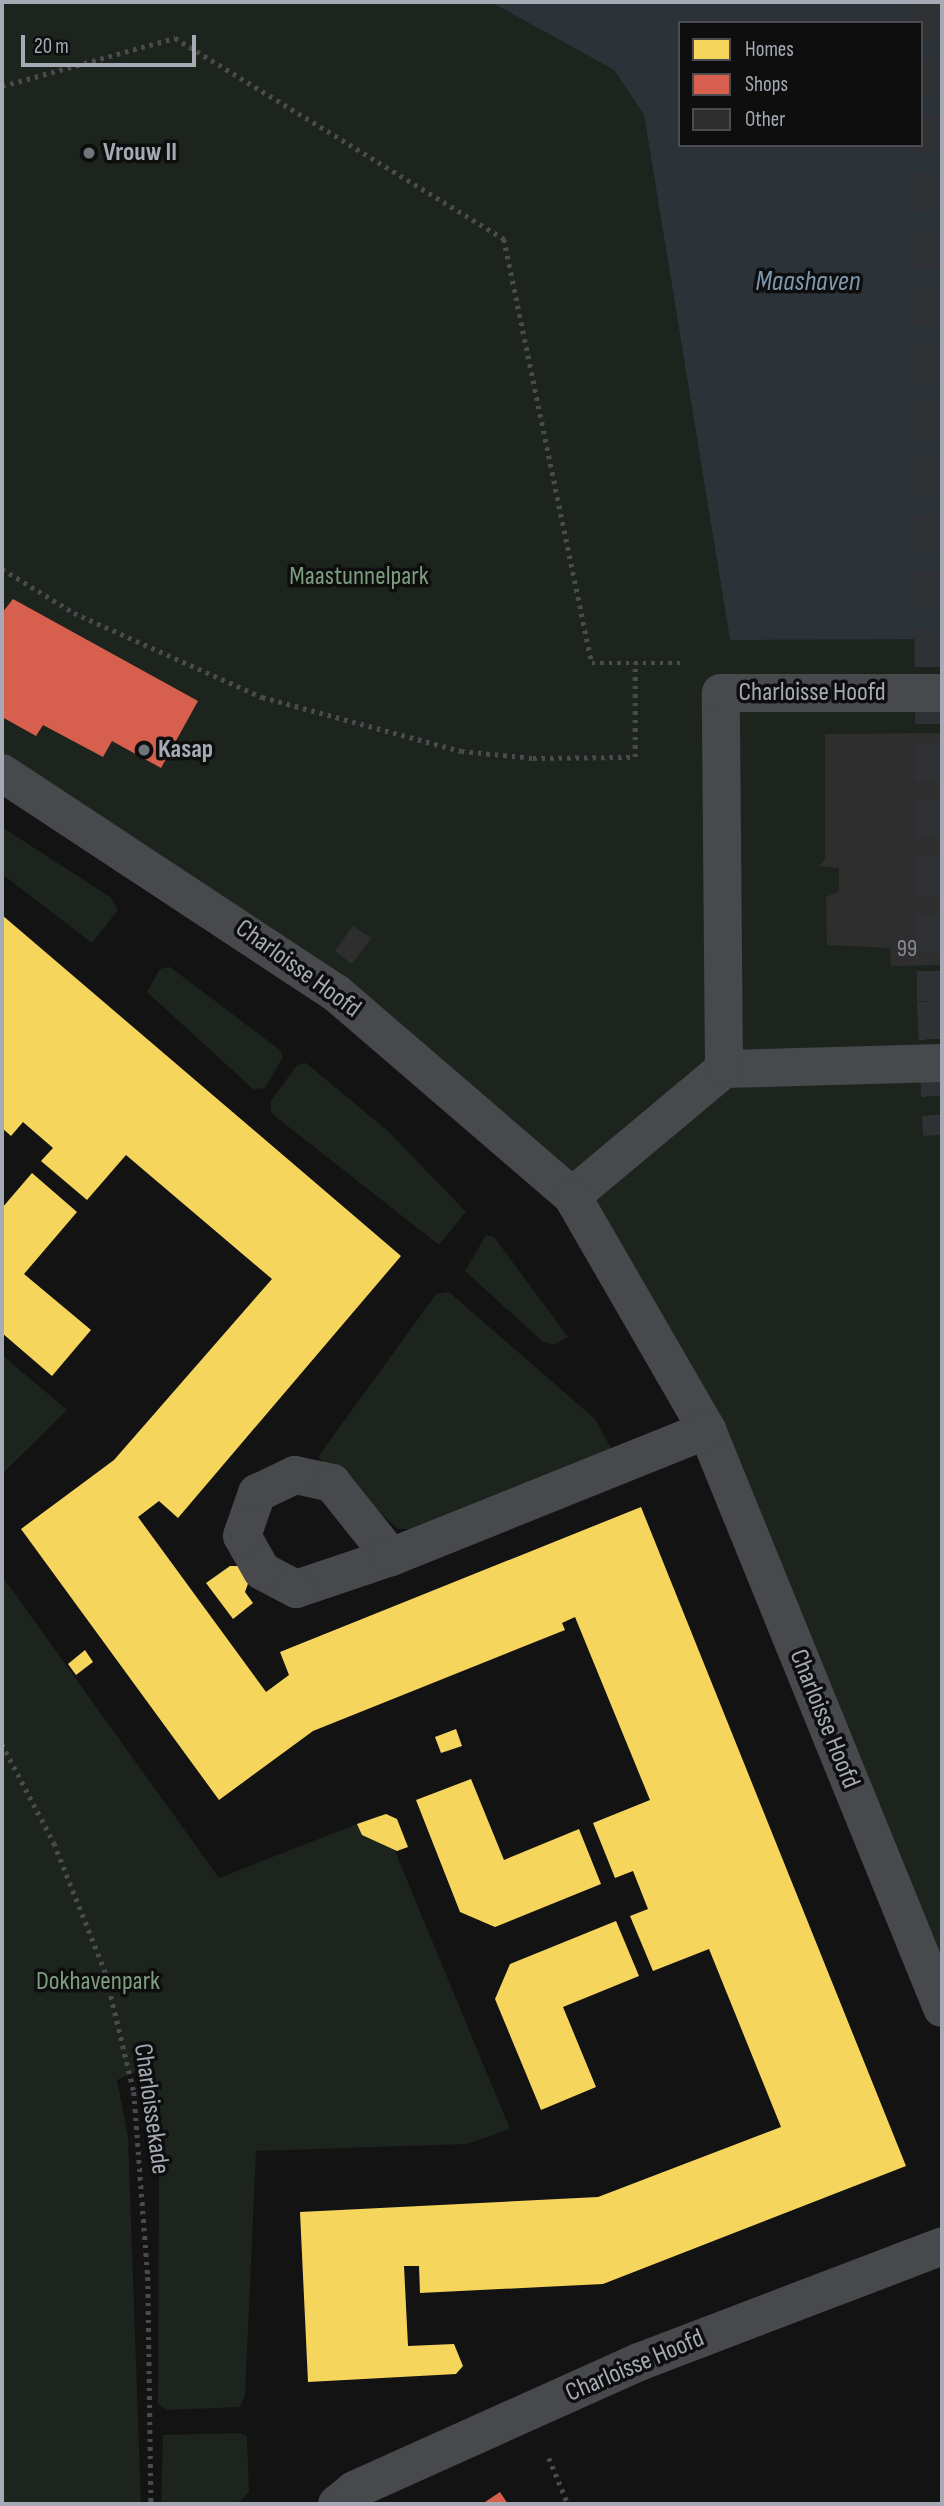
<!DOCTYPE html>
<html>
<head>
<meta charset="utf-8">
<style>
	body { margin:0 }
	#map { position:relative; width:944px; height:2506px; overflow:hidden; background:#131314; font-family:"Sofia Sans Condensed",sans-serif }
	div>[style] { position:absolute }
	.green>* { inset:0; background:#1d241e }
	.water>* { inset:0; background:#2b3338 }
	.homes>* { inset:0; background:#f6d55c }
	.shops>* { inset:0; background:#d6604d }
	.building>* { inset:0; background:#2e2e2f }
	.highway-tunnel>* { height:38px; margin-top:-19px; transform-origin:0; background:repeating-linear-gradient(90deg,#303134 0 38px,transparent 0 57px) }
	.path>* { height:4.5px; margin-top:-2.25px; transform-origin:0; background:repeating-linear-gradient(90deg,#494b4e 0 3.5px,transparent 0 8.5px) }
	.street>* { height:38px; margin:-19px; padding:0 19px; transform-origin:19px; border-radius:19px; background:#48494c }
	.dots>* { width:19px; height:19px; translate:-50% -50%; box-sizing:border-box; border:4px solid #0e0e0f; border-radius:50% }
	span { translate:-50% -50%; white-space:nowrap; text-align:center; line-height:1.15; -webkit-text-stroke:7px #0e0e0f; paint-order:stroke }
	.number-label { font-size:23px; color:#878b93 }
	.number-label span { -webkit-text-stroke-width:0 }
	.poi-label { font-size:26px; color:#a5aab4; font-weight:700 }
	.left { translate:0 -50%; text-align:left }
	.park-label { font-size:26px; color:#7d9e7e }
	.street-label { font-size:26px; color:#a5aab4 }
	.water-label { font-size:28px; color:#7e98ad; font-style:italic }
	.frame { position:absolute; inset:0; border:4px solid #a5aab4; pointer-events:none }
	.legend { position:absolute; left:678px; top:21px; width:245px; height:126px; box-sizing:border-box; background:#0e0e0f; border:2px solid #4a4c51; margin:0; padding:9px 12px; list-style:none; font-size:21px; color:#a5aab4 }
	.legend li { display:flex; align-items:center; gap:14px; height:35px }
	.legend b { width:35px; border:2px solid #4a4c51 }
	.scale { position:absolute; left:21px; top:35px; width:175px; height:32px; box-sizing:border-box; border:4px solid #a5aab4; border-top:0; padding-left:9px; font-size:21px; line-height:24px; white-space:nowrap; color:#a5aab4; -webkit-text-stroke:5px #0e0e0f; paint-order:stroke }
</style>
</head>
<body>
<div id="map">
	<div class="green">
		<i style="clip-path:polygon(2px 2px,491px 2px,614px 70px,644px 115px,730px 639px,942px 639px,942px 2008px,707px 1430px,572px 1196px,412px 1055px,2px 773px)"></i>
		<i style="clip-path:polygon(2px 827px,110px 897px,118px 910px,92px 943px,2px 874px)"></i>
		<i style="clip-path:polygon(170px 967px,280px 1050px,283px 1057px,265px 1088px,253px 1089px,147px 992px,160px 969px)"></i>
		<i style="clip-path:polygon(306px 1063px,388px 1131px,466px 1212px,439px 1245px,271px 1113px,271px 1101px,297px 1065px)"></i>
		<i style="clip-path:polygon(486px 1235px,494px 1237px,568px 1337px,553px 1345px,542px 1341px,465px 1271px)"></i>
		<i style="clip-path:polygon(449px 1292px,595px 1419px,613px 1452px,413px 1529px,398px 1529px,318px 1457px,436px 1294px)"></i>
		<i style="clip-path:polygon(2px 1355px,67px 1410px,2px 1474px)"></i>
		<i style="clip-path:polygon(2px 1576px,219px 1878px,380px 1815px,510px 2129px,467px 2144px,256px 2151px,245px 2396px,240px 2407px,167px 2410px,158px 2404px,159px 2162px,147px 2067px,117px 2080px,128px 2137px,141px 2504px,2px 2504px)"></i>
		<i style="clip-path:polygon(240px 2433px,247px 2437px,249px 2492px,237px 2504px,161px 2504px,163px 2435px)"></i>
	</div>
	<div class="water">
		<i style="clip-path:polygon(evenodd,491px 2px,942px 2px,942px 639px,730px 640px,644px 115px,614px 70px,491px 2px,680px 23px,921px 23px,921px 145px,680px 145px,680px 23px)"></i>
	</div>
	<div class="homes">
		<i style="clip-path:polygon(2px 915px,401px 1256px,178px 1518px,159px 1501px,138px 1517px,266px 1692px,289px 1675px,280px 1652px,641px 1507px,906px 2166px,603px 2284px,420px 2293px,419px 2266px,404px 2266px,408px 2346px,454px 2344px,463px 2366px,456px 2374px,308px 2382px,300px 2212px,598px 2197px,781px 2127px,709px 1949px,653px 1971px,630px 1916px,648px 1909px,633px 1871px,615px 1878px,593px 1823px,650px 1800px,575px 1617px,562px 1623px,565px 1630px,313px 1731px,219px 1800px,21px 1529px,114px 1460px,272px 1279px,126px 1155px,87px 1200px,41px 1161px,53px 1148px,23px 1122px,11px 1136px,2px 1128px)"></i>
		<i style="clip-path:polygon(32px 1173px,77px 1212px,24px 1274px,91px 1330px,52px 1376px,2px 1333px,2px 1208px)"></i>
		<i style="clip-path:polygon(230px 1566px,241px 1566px,250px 1578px,245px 1592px,253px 1603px,233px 1619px,206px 1583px)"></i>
		<i style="clip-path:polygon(85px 1650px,93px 1662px,76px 1675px,68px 1664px)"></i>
		<i style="clip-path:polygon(456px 1729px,462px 1746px,441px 1753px,435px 1737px)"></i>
		<i style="clip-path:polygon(471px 1779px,504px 1860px,579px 1829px,601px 1884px,495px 1927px,460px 1912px,416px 1800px)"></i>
		<i style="clip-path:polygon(386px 1814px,397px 1819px,408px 1847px,397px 1851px,362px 1835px,357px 1824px)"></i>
		<i style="clip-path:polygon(616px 1921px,639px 1976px,563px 2007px,596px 2087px,541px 2110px,495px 1999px,510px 1964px)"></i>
	</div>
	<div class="shops">
		<i style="clip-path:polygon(13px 599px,198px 701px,161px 768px,112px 741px,103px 757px,43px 725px,36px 736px,2px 717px,2px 613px)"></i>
		<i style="clip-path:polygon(500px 2492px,508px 2504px,482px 2504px)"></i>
	</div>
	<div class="building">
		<i style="clip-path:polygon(942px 733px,942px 965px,891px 966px,890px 948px,827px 945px,826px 897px,839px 891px,839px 868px,819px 866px,825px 859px,825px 734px)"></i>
		<i style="clip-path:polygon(353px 926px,371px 938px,352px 964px,335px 951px)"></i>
	</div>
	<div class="highway-tunnel">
		<i style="left:929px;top:2px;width:999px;rotate:89.6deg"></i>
		<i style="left:936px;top:1001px;width:134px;rotate:87.4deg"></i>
	</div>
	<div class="path">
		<i style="left:2px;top:86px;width:180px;rotate:-15.5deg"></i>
		<i style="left:175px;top:38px;width:386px;rotate:31.4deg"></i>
		<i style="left:504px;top:239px;width:433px;rotate:78.3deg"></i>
		<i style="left:592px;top:663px;width:89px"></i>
		<i style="left:2px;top:569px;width:84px;rotate:31.4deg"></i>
		<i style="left:74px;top:613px;width:206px;rotate:24.1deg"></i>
		<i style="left:262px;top:697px;width:206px;rotate:15.2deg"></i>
		<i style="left:461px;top:751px;width:72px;rotate:5.6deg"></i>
		<i style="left:533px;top:758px;width:102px;rotate:-0.6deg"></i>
		<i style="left:635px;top:757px;width:94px;rotate:-90deg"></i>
		<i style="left:2px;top:1744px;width:112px;rotate:62.3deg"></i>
		<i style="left:54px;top:1843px;width:138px;rotate:68.3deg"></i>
		<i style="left:105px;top:1971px;width:124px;rotate:76.5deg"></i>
		<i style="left:134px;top:2092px;width:186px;rotate:85.7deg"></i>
		<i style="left:148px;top:2277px;width:227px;rotate:89.2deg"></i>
		<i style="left:549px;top:2458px;width:50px;rotate:67.6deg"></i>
	</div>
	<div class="street">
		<i style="left:2px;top:773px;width:400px;rotate:33.4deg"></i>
		<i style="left:336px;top:993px;width:311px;rotate:40.7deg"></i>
		<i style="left:942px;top:1063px;width:218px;rotate:178.4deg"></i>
		<i style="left:724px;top:1069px;width:198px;rotate:140.1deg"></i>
		<i style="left:572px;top:1196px;width:270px;rotate:60deg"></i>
		<i style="left:707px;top:1430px;width:624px;rotate:67.87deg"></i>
		<i style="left:724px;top:1069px;width:376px;rotate:-90.5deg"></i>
		<i style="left:721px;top:693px;width:221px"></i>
		<i style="left:295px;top:1475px;width:38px;rotate:12deg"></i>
		<i style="left:332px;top:1483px;width:95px;rotate:51.4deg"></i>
		<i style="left:391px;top:1557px;width:100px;rotate:161.4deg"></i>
		<i style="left:296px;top:1589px;width:38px;rotate:-152deg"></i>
		<i style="left:262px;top:1571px;width:40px;rotate:-119.7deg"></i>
		<i style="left:242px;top:1536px;width:46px;rotate:-70.8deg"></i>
		<i style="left:257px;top:1493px;width:42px;rotate:-25.3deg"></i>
		<i style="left:391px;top:1557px;width:341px;rotate:-21.9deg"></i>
		<i style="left:337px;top:2504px;width:22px;rotate:-39deg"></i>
		<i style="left:354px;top:2490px;width:312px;rotate:-24.2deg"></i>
		<i style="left:639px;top:2362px;width:324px;rotate:-20.9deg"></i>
	</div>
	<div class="dots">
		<i style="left:89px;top:153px;background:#72757c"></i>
		<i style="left:144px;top:750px;background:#72757c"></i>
	</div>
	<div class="number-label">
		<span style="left:907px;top:949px">99</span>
	</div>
	<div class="poi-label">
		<span class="left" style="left:103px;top:153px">Vrouw II</span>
		<span class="left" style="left:158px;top:750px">Kasap</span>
	</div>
	<div class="park-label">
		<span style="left:359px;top:577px">Maastunnelpark</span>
		<span style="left:98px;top:1982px">Dokhavenpark</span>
	</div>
	<div class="street-label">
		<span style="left:812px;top:693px">Charloisse Hoofd</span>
		<span style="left:298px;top:969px;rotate:36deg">Charloisse Hoofd</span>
		<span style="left:824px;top:1719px;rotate:68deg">Charloisse Hoofd</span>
		<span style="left:151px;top:2109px;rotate:82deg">Charloissekade</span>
		<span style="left:635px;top:2366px;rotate:-23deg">Charloisse Hoofd</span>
	</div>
	<div class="water-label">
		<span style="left:808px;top:282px">Maashaven</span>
	</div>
	<div class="frame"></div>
	<ul class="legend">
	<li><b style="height:19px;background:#f6d55c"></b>Homes</li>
	<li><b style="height:19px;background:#d6604d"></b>Shops</li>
	<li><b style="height:19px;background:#2e2e2f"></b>Other</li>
	</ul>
	<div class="scale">20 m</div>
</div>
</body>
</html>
